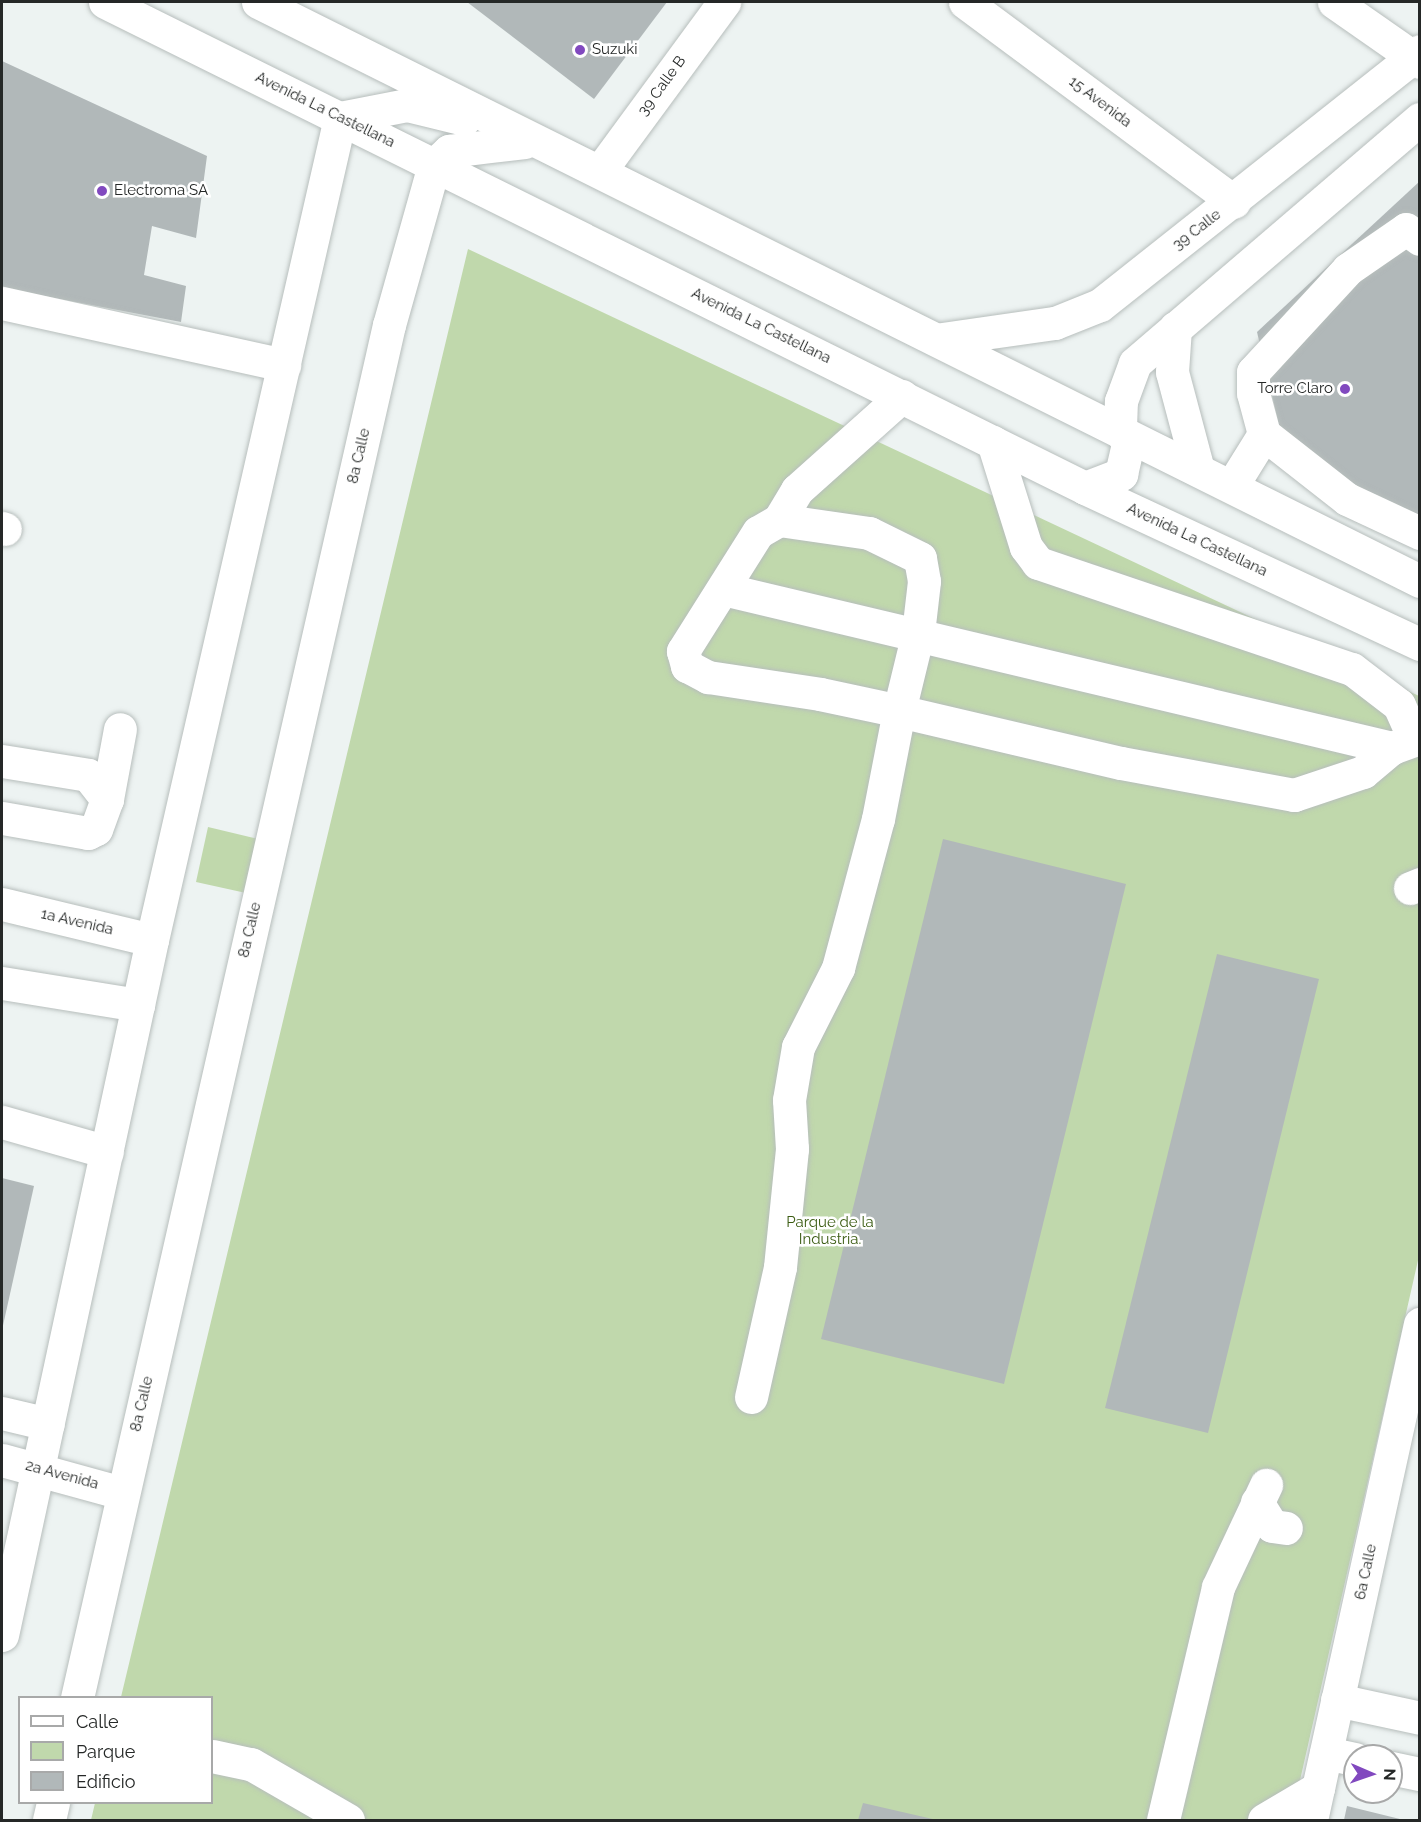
<!DOCTYPE html>
<html>
<head>
<meta charset="utf-8">
<style>
	body { margin:0 }
	#map { position:relative; width:1421px; height:1822px; overflow:hidden; background:#edf3f2; font-family:Raleway,sans-serif }
	div>[style] { position:absolute }
	.green>* { inset:0; background:#c0d8ac }
	.building>* { inset:0; background:#b1b8b9 }
	.roads { filter:drop-shadow(0 0 2px #b7bebc) drop-shadow(0 0 2px #b7bebc) }
	.minor>* { height:33px; margin:-16.5px; padding:0 16.5px; transform-origin:16.5px; border-radius:16.5px; background:#fff }
	.major>* { height:33px; margin:-16.5px; padding:0 16.5px; transform-origin:16.5px; border-radius:16.5px; background:#fff }
	.dots>* { width:16px; height:16px; translate:-50% -50%; box-sizing:border-box; border:3px solid #fff; border-radius:50% }
	span { translate:-50% -50%; white-space:nowrap; text-align:center; line-height:1.15; -webkit-text-stroke:5px #fff; paint-order:stroke }
	.poi-label { font-size:15px; color:#252827 }
	.left { translate:0 -50%; text-align:left }
	.right { translate:-100% -50%; text-align:right }
	.street-label { font-size:15px; color:#252827 }
	.park-label { font-size:15px; color:#3b5c13 }
	.frame { position:absolute; inset:0; border:3px solid #252827; pointer-events:none }
	.legend { position:absolute; left:18px; top:1696px; width:195px; height:108px; box-sizing:border-box; background:#fff; border:2px solid #a8a9a9; margin:0; padding:8px 10px; list-style:none; font-size:18px; color:#252827 }
	.legend li { display:flex; align-items:center; gap:12px; height:30px }
	.legend b { width:30px; border:2px solid #a8a9a9 }
	.north { position:absolute; left:1343px; top:1744px; width:60px; height:60px; box-sizing:border-box; background:#fff; border:2px solid #a8a9a9; border-radius:50%; rotate:92deg; font-size:16px; font-weight:700; line-height:24px; text-align:center; color:#252827 }
	.north::after { content:''; display:block; margin:auto; width:21px; height:27px; background:#8149bf; clip-path:polygon(50% 0,100% 100%,50% 72%,0 100%) }
</style>
</head>
<body>
<div id="map">
	<div class="green">
		<i style="clip-path:polygon(468px 249px,1419px 696px,1419px 1256px,1291px 1820px,91px 1820px,95px 1803px,212px 1802px,212px 1698px,121px 1697px)"></i>
		<i style="clip-path:polygon(208px 827px,258px 839px,246px 893px,196px 882px)"></i>
	</div>
	<div class="building">
		<i style="clip-path:polygon(467px 2px,667px 2px,594px 99px)"></i>
		<i style="clip-path:polygon(2px 61px,207px 156px,196px 238px,152px 226px,144px 275px,186px 286px,181px 322px,2px 288px)"></i>
		<i style="clip-path:polygon(1420px 181px,1420px 523px,1284px 446px,1257px 332px)"></i>
		<i style="clip-path:polygon(943px 839px,1126px 884px,1004px 1384px,821px 1339px)"></i>
		<i style="clip-path:polygon(1217px 954px,1319px 979px,1208px 1433px,1105px 1408px)"></i>
		<i style="clip-path:polygon(2px 1178px,34px 1186px,2px 1330px)"></i>
		<i style="clip-path:polygon(863px 1803px,937px 1820px,858px 1820px)"></i>
		<i style="clip-path:polygon(1347px 1806px,1404px 1820px,1344px 1820px)"></i>
	</div>
	<div class="roads">
		<div class="minor">
			<i style="left:965px;top:2px;width:335px;rotate:36.6deg"></i>
			<i style="left:1334px;top:2px;width:105px;rotate:34.9deg"></i>
			<i style="left:600px;top:171px;width:210px;rotate:-53.7deg"></i>
			<i style="left:2px;top:303px;width:289px;rotate:12.4deg"></i>
			<i style="left:942px;top:339px;width:114px;rotate:-8.1deg"></i>
			<i style="left:1055px;top:323px;width:48px;rotate:-21.8deg"></i>
			<i style="left:1100px;top:305px;width:409px;rotate:-38.4deg"></i>
			<i style="left:1120px;top:428px;width:27px;rotate:-88deg"></i>
			<i style="left:1121px;top:401px;width:40px;rotate:-69.8deg"></i>
			<i style="left:1135px;top:363px;width:375px;rotate:-40.6deg"></i>
			<i style="left:1264px;top:434px;width:105px;rotate:38.1deg"></i>
			<i style="left:1347px;top:499px;width:81px;rotate:25deg"></i>
			<i style="left:993px;top:442px;width:110px;rotate:72.6deg"></i>
			<i style="left:1026px;top:547px;width:20px;rotate:53deg"></i>
			<i style="left:1038px;top:563px;width:331px;rotate:18.7deg"></i>
			<i style="left:1352px;top:669px;width:59px;rotate:37.5deg"></i>
			<i style="left:1399px;top:705px;width:35px;rotate:66deg"></i>
			<i style="left:1233px;top:484px;width:59px;rotate:-58.2deg"></i>
			<i style="left:1264px;top:434px;width:42px;rotate:-105deg"></i>
			<i style="left:1253px;top:393px;width:21px;rotate:-90deg"></i>
			<i style="left:1253px;top:372px;width:140px;rotate:-47.3deg"></i>
			<i style="left:1348px;top:269px;width:70px;rotate:-34.6deg"></i>
			<i style="left:1406px;top:229px;width:17px;rotate:36deg"></i>
			<i style="left:779px;top:520px;width:35px;rotate:-59deg"></i>
			<i style="left:797px;top:490px;width:141px;rotate:-41.8deg"></i>
			<i style="left:2px;top:528px;width:3px;rotate:18deg"></i>
			<i style="left:723px;top:589px;width:688px;rotate:13.37deg"></i>
			<i style="left:2px;top:761px;width:87px;rotate:9.2deg"></i>
			<i style="left:88px;top:775px;width:31px;rotate:52deg"></i>
			<i style="left:107px;top:799px;width:32px;rotate:110deg"></i>
			<i style="left:96px;top:829px;width:9px;rotate:153deg"></i>
			<i style="left:88px;top:833px;width:87px;rotate:-170.1deg"></i>
			<i style="left:107px;top:799px;width:71px;rotate:-79.5deg"></i>
			<i style="left:1410px;top:888px;width:11px;rotate:-22deg"></i>
			<i style="left:2px;top:904px;width:154px;rotate:13.5deg"></i>
			<i style="left:2px;top:983px;width:138px;rotate:9.2deg"></i>
			<i style="left:2px;top:1122px;width:109px;rotate:15.9deg"></i>
			<i style="left:751px;top:1397px;width:133px;rotate:-77.4deg"></i>
			<i style="left:780px;top:1267px;width:119px;rotate:-84.2deg"></i>
			<i style="left:792px;top:1149px;width:49px;rotate:-93.5deg"></i>
			<i style="left:789px;top:1100px;width:54px;rotate:-80.4deg"></i>
			<i style="left:798px;top:1047px;width:89px;rotate:-63.1deg"></i>
			<i style="left:838px;top:968px;width:154px;rotate:-75deg"></i>
			<i style="left:878px;top:819px;width:110px;rotate:-79deg"></i>
			<i style="left:899px;top:711px;width:80px;rotate:-76.3deg"></i>
			<i style="left:918px;top:633px;width:52px;rotate:-83.4deg"></i>
			<i style="left:924px;top:581px;width:23px;rotate:-100deg"></i>
			<i style="left:920px;top:558px;width:57px;rotate:-153.9deg"></i>
			<i style="left:869px;top:533px;width:91px;rotate:-171.8deg"></i>
			<i style="left:779px;top:520px;width:24px;rotate:150deg"></i>
			<i style="left:758px;top:532px;width:141px;rotate:122.2deg"></i>
			<i style="left:683px;top:651px;width:16px;rotate:75deg"></i>
			<i style="left:687px;top:666px;width:24px;rotate:28deg"></i>
			<i style="left:708px;top:677px;width:113px;rotate:8.6deg"></i>
			<i style="left:820px;top:694px;width:81px;rotate:12.1deg"></i>
			<i style="left:899px;top:711px;width:228px;rotate:13.2deg"></i>
			<i style="left:1121px;top:763px;width:176px;rotate:10.5deg"></i>
			<i style="left:1294px;top:795px;width:73px;rotate:-18.4deg"></i>
			<i style="left:1363px;top:772px;width:38px;rotate:-40deg"></i>
			<i style="left:1392px;top:748px;width:30px;rotate:-20deg"></i>
			<i style="left:2px;top:1413px;width:47px;rotate:13.4deg"></i>
			<i style="left:2px;top:1460px;width:124px;rotate:15.4deg"></i>
			<i style="left:1257px;top:1502px;width:28px;rotate:58deg"></i>
			<i style="left:1272px;top:1526px;width:14px;rotate:8deg"></i>
			<i style="left:2px;top:1635px;width:711px;rotate:-77.82deg"></i>
			<i style="left:152px;top:940px;width:843px;rotate:-77.12deg"></i>
			<i style="left:77px;top:1698px;width:1408px;rotate:-77.2deg"></i>
			<i style="left:389px;top:325px;width:166px;rotate:-74.3deg"></i>
			<i style="left:1337px;top:1700px;width:85px;rotate:12.2deg"></i>
			<i style="left:1326px;top:1753px;width:30px;rotate:12deg"></i>
			<i style="left:212px;top:1756px;width:40px;rotate:12deg"></i>
			<i style="left:251px;top:1764px;width:112px;rotate:30deg"></i>
			<i style="left:1391px;top:1768px;width:30px;rotate:12deg"></i>
			<i style="left:49px;top:1820px;width:18px;rotate:-77deg"></i>
			<i style="left:1163px;top:1820px;width:239px;rotate:-76.7deg"></i>
			<i style="left:1218px;top:1587px;width:113px;rotate:-64.8deg"></i>
			<i style="left:1264px;top:1820px;width:63px;rotate:-30.7deg"></i>
		</div>
		<div class="major">
			<i style="left:105px;top:2px;width:1094px;rotate:26.38deg"></i>
			<i style="left:1085px;top:488px;width:370px;rotate:25deg"></i>
			<i style="left:258px;top:2px;width:1298px;rotate:26.49deg"></i>
			<i style="left:340px;top:118px;width:68px;rotate:-11deg"></i>
			<i style="left:407px;top:105px;width:59px;rotate:13.8deg"></i>
			<i style="left:434px;top:165px;width:21px;rotate:-43deg"></i>
			<i style="left:449px;top:151px;width:76px;rotate:-6.8deg"></i>
			<i style="left:1175px;top:328px;width:44px;rotate:93.9deg"></i>
			<i style="left:1172px;top:372px;width:97px;rotate:75.1deg"></i>
			<i style="left:1085px;top:488px;width:39px;rotate:-21deg"></i>
			<i style="left:1121px;top:474px;width:31px;rotate:-77deg"></i>
			<i style="left:1128px;top:444px;width:18px;rotate:-117deg"></i>
			<i style="left:1311px;top:1820px;width:508px;rotate:-77.61deg"></i>
		</div>
	</div>
	<div class="dots">
		<i style="left:580px;top:50px;background:#8149bf"></i>
		<i style="left:102px;top:191px;background:#8149bf"></i>
		<i style="left:1345px;top:389px;background:#8149bf"></i>
	</div>
	<div class="poi-label">
		<span class="left" style="left:592px;top:50px">Suzuki</span>
		<span class="left" style="left:114px;top:191px">Electroma SA</span>
		<span class="right" style="left:1333px;top:389px">Torre Claro</span>
	</div>
	<div class="street-label">
		<span style="left:662px;top:86px;rotate:-54deg">39 Calle B</span>
		<span style="left:1100px;top:102px;rotate:37deg">15 Avenida</span>
		<span style="left:325px;top:110px;rotate:26deg">Avenida La Castellana</span>
		<span style="left:1197px;top:230px;rotate:-38deg">39 Calle</span>
		<span style="left:761px;top:326px;rotate:26deg">Avenida La Castellana</span>
		<span style="left:359px;top:456px;rotate:-77deg">8a Calle</span>
		<span style="left:1197px;top:540px;rotate:25deg">Avenida La Castellana</span>
		<span style="left:77px;top:922px;rotate:13deg">1a Avenida</span>
		<span style="left:250px;top:930px;rotate:-77deg">8a Calle</span>
		<span style="left:142px;top:1404px;rotate:-77deg">8a Calle</span>
		<span style="left:62px;top:1475px;rotate:15deg">2a Avenida</span>
		<span style="left:1366px;top:1572px;rotate:-78deg">6a Calle</span>
	</div>
	<div class="park-label">
		<span style="left:830px;top:1231px">Parque de la<br>Industria.</span>
	</div>
	<div class="frame"></div>
	<ul class="legend">
	<li><b style="height:8px;background:#fff"></b>Calle</li>
	<li><b style="height:16px;background:#c0d8ac"></b>Parque</li>
	<li><b style="height:16px;background:#b1b8b9"></b>Edificio</li>
	</ul>
	<div class="north">N</div>
</div>
</body>
</html>
